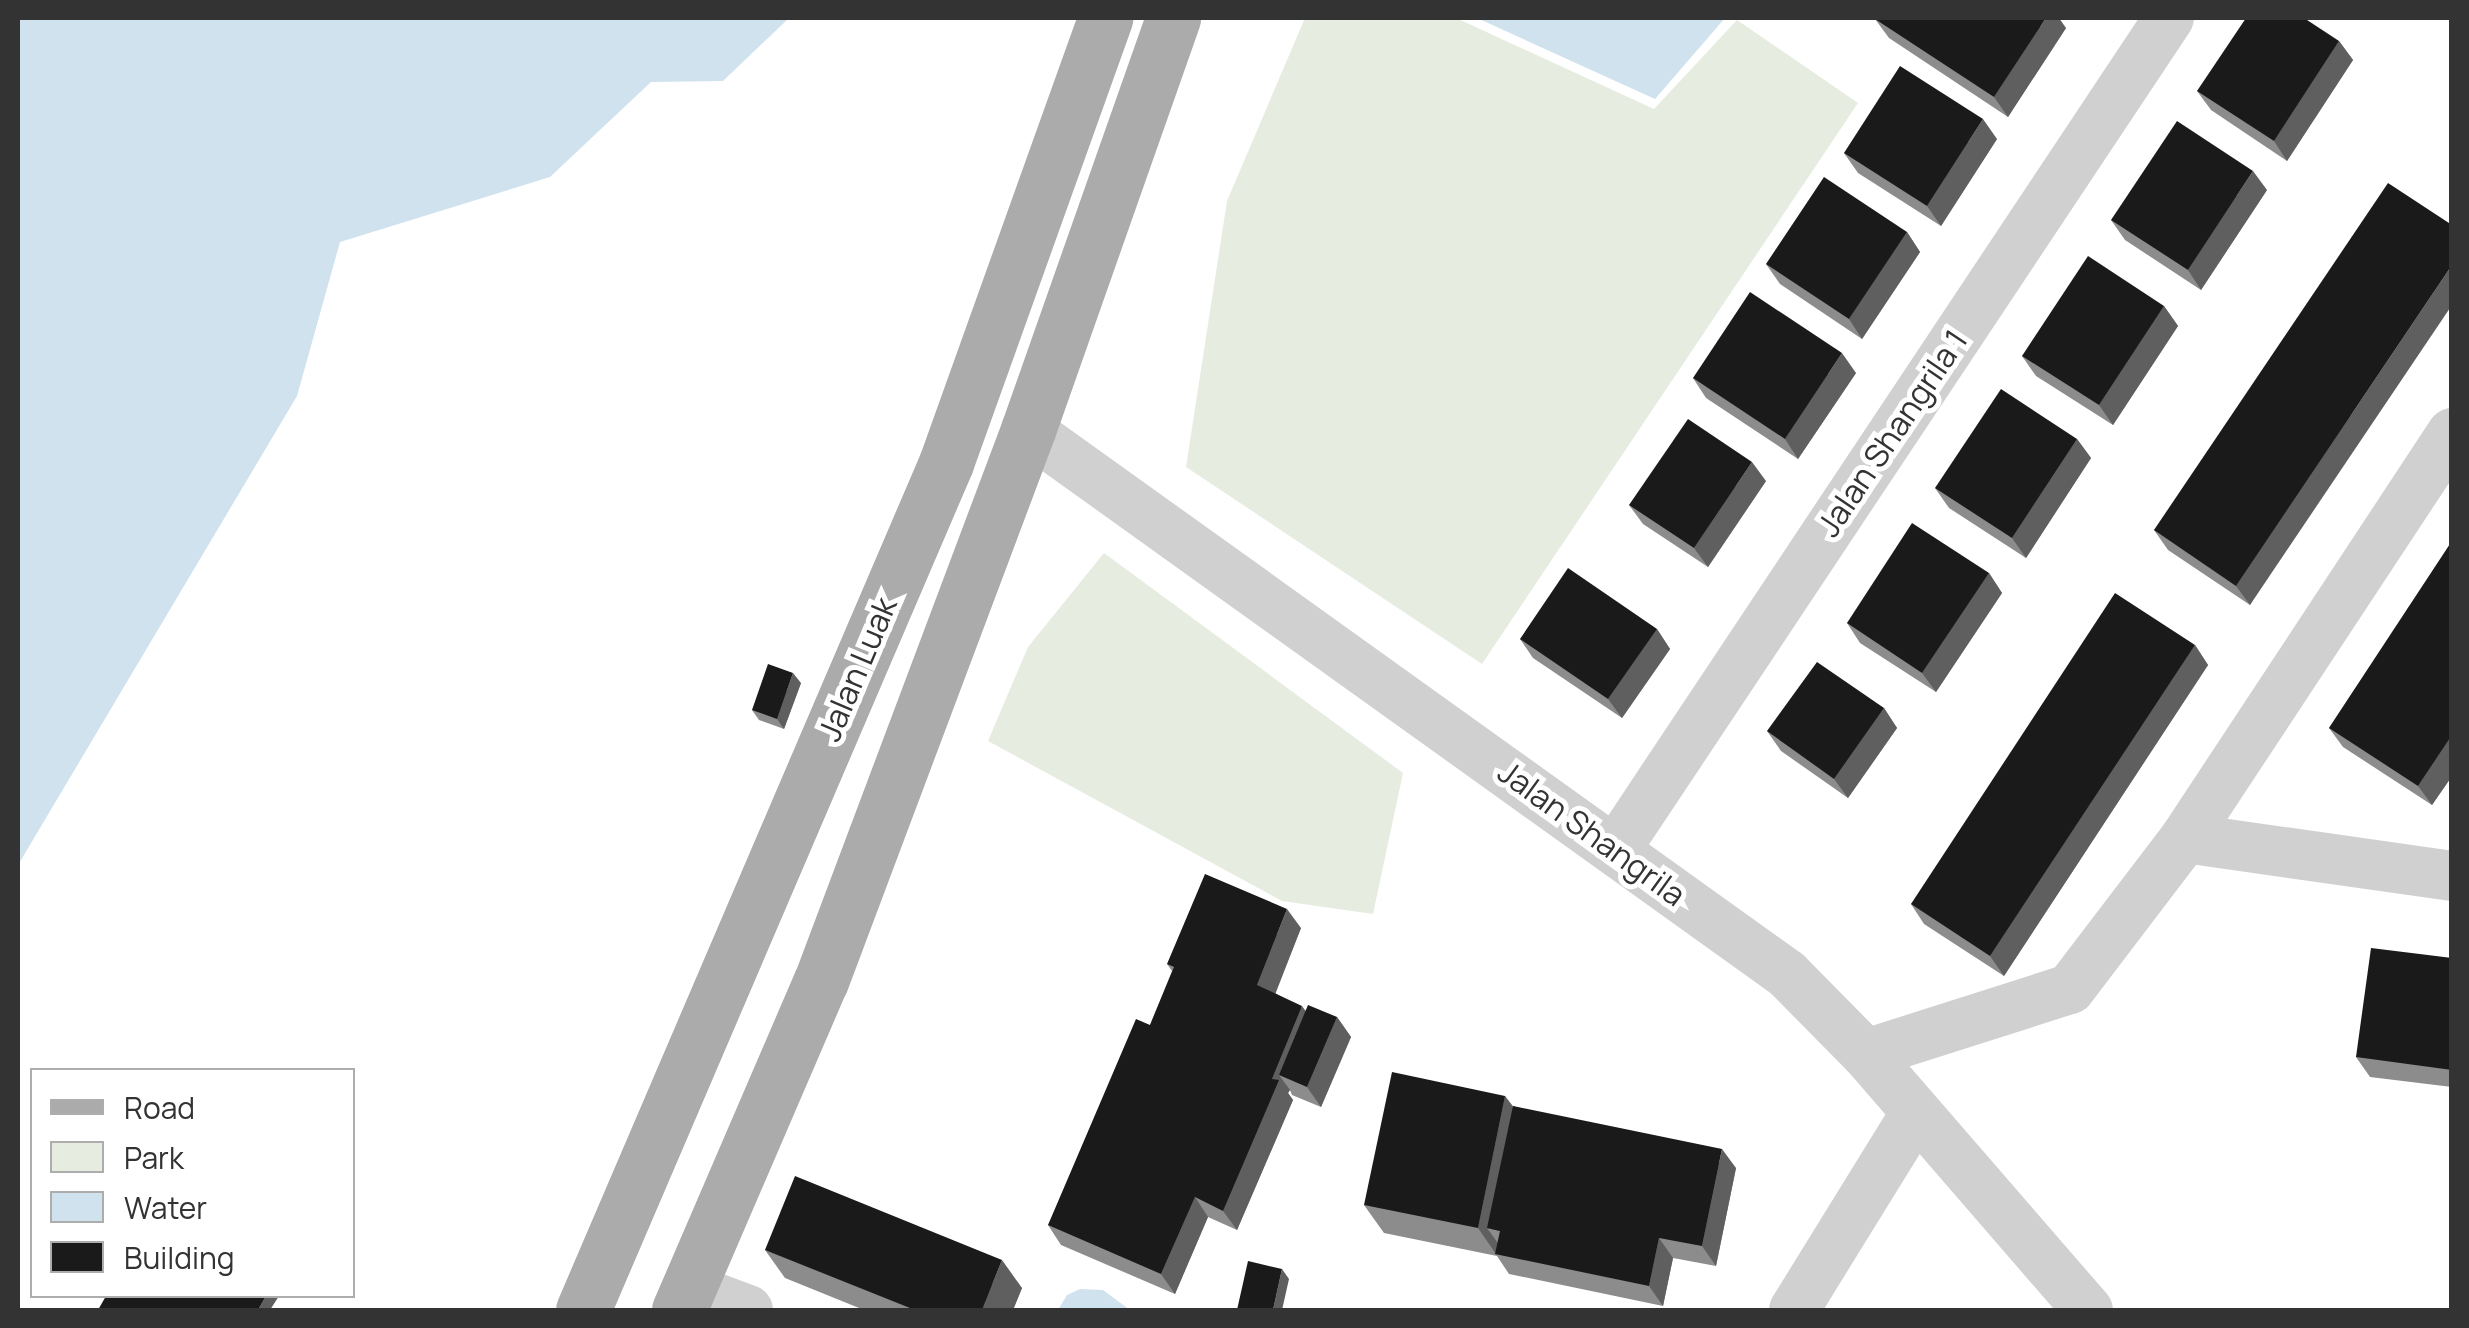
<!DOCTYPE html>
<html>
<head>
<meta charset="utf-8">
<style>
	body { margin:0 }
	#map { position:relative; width:2469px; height:1328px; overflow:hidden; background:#fff; font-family:Manrope,sans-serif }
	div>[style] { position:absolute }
	.green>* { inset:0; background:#e6ecdf }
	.water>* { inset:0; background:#cfe2ee }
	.street>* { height:50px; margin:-25px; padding:0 25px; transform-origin:25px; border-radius:25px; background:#d0d0d0 }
	.primary>* { height:55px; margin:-27.5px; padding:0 27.5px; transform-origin:27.5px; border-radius:27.5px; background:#ababab }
	.wall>* { inset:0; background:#8c8c8c }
	.shaded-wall>* { inset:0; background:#5f5f5f }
	.building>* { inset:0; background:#1a1a1a }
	span { translate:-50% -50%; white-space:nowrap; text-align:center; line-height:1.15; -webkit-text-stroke:10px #fff; paint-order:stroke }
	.street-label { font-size:32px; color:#333 }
	.frame { position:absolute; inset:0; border:20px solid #333; pointer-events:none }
	.legend { position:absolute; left:30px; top:1068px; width:325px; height:230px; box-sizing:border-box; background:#fff; border:2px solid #adadad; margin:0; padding:12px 18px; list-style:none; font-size:30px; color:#333 }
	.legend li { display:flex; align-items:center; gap:20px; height:50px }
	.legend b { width:50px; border:2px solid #adadad }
</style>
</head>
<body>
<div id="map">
	<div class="green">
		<i style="clip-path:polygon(1305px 18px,1456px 18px,1654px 109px,1737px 20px,1858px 103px,1482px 664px,1186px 467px,1227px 201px)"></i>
		<i style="clip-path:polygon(1104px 553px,1403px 773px,1373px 914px,1282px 901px,988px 741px,1028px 647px)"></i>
	</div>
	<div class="water">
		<i style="clip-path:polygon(18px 18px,789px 18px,723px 81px,651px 82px,550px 177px,340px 242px,297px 396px,18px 865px)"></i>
		<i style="clip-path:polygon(1477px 18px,1725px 18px,1655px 99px)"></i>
		<i style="clip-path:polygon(1080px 1289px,1103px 1290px,1130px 1310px,1058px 1310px,1067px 1295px)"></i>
	</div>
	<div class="street">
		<i style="left:1028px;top:430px;width:934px;rotate:35.63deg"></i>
		<i style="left:1787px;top:974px;width:112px;rotate:45.4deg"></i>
		<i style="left:1866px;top:1054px;width:339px;rotate:49.1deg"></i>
		<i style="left:2185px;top:838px;width:485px;rotate:-56.6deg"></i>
		<i style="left:1616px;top:849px;width:998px;rotate:-56.36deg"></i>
		<i style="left:1866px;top:1054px;width:214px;rotate:-17.7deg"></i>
		<i style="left:2070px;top:989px;width:190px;rotate:-52.7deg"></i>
		<i style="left:2185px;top:838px;width:270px;rotate:8.1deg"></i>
		<i style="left:689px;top:1288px;width:63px;rotate:20.4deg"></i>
		<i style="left:1794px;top:1310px;width:230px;rotate:-58.3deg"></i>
	</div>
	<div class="primary">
		<i style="left:583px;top:1310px;width:922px;rotate:-66.8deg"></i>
		<i style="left:946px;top:463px;width:473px;rotate:-70.3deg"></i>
		<i style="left:679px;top:1310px;width:358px;rotate:-66.7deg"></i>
		<i style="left:821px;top:981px;width:589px;rotate:-69.41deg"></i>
		<i style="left:1028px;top:430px;width:437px;rotate:-70.6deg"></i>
	</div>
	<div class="wall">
		<i style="clip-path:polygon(1875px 19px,2066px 28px,2008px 117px,1889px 38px)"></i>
		<i style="clip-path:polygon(2339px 41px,2353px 60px,2287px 161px,2211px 110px,2197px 91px)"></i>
		<i style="clip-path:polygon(1997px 139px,1941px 226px,1858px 173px,1844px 153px)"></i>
		<i style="clip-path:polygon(2267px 190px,2201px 290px,2125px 240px,2111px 220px)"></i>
		<i style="clip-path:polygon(2452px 225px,2250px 605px,2168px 550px,2154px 530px)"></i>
		<i style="clip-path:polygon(1907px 232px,1920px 252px,1862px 339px,1780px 284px,1766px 264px)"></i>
		<i style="clip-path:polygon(2164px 306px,2178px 326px,2113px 425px,2036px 376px,2022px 356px)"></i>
		<i style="clip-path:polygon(1856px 373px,1798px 459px,1706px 398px,1693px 378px)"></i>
		<i style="clip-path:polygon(2077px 439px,2091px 458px,2026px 558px,1949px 508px,1935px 488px)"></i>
		<i style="clip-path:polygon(1766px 481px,1708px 567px,1643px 524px,1629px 505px)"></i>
		<i style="clip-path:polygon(2452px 541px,2452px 776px,2432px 805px,2343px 747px,2329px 728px)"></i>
		<i style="clip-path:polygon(1989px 573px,2002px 593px,1936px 692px,1860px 643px,1847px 623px)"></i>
		<i style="clip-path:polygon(1657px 629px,1670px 649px,1622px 718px,1533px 658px,1520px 639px)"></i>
		<i style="clip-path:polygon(2195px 645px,2208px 665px,2004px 976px,1924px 924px,1911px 904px)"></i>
		<i style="clip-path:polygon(801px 683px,784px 729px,759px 720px,752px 710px)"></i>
		<i style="clip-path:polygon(1884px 708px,1897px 728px,1848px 798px,1781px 751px,1767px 731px)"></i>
		<i style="clip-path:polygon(1301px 928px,1275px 993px,1306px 1011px,1337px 1017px,1351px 1037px,1321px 1107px,1292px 1095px,1290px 1090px,1288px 1093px,1293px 1100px,1237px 1230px,1208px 1217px,1175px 1294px,1061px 1245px,1048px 1225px,1150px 1025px,1172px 971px,1167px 964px)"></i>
		<i style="clip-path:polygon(2452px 958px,2452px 1087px,2370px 1077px,2356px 1057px)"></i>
		<i style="clip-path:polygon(1505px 1096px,1513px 1106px,1736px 1168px,1716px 1266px,1673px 1258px,1663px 1306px,1509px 1274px,1497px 1256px,1384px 1233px,1364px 1205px)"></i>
		<i style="clip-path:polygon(765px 1250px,1022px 1288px,1013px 1310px,864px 1310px,785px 1278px)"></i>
	</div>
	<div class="shaded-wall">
		<i style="clip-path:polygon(2046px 18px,2059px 18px,2066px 28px,2008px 117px,1994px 97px)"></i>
		<i style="clip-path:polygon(2339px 41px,2353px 60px,2287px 161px,2274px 141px)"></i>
		<i style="clip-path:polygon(1983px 119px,1997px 139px,1941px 226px,1927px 206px)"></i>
		<i style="clip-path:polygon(2253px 171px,2267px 190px,2201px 290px,2188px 270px)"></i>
		<i style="clip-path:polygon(1907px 232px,1920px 252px,1862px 339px,1849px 319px)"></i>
		<i style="clip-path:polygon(2452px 265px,2452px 305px,2250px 605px,2236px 586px)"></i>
		<i style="clip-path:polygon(2164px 306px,2178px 326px,2113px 425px,2099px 405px)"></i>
		<i style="clip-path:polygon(1842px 353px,1856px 373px,1798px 459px,1785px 439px)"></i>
		<i style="clip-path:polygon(2077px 439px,2091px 458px,2026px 558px,2012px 538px)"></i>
		<i style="clip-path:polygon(1752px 462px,1766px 481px,1708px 567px,1694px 548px)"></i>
		<i style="clip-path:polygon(1989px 573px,2002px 593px,1936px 692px,1922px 673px)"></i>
		<i style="clip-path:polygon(1657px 629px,1670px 649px,1622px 718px,1608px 699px)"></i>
		<i style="clip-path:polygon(2195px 645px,2208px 665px,2004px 976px,1990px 956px)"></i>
		<i style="clip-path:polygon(793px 673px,801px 683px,784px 729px,777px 719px)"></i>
		<i style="clip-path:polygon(1884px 708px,1897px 728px,1848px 798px,1834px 779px)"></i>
		<i style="clip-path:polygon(2452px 735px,2452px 776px,2432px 805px,2418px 786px)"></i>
		<i style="clip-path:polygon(1287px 909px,1301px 928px,1271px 1005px,1257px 985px)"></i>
		<i style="clip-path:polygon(1302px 1006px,1316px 1025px,1279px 1075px,1290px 1090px,1288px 1093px,1293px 1100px,1237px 1230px,1223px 1211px,1272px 1079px)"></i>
		<i style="clip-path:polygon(1337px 1017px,1351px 1037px,1321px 1107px,1307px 1087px)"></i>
		<i style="clip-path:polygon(1505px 1096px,1525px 1124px,1500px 1231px,1487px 1228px,1500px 1246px,1496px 1254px,1478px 1228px)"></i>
		<i style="clip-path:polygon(1722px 1149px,1736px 1168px,1716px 1266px,1702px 1246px)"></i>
		<i style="clip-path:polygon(1195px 1197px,1208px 1217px,1175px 1294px,1161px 1274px)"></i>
		<i style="clip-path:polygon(1659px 1238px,1673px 1258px,1663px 1306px,1649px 1286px)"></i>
		<i style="clip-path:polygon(1002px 1260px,1022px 1288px,1013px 1310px,982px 1310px)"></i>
		<i style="clip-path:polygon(1282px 1269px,1289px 1279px,1282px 1310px,1273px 1310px)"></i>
		<i style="clip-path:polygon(266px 1296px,279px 1296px,270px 1310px,258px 1310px)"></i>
	</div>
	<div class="building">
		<i style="clip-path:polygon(1876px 18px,2046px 18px,1994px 97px,1875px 19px)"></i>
		<i style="clip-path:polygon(2246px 18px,2304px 18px,2339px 41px,2274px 141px,2197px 91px)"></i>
		<i style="clip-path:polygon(1900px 66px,1983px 119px,1927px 206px,1844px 153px)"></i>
		<i style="clip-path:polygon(2177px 121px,2253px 171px,2188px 270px,2111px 220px)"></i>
		<i style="clip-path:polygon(1824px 177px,1907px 232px,1849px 319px,1766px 264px)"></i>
		<i style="clip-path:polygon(2388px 183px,2452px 225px,2452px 265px,2236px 586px,2154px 530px)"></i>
		<i style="clip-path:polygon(2088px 256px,2164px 306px,2099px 405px,2022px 356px)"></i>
		<i style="clip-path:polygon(1750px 292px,1842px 353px,1785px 439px,1693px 378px)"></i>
		<i style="clip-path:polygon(2001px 389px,2077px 439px,2012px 538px,1935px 488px)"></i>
		<i style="clip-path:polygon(1688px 419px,1752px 462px,1694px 548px,1629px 505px)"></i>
		<i style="clip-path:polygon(1912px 523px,1989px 573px,1922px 673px,1847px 623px)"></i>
		<i style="clip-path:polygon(2452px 541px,2452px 735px,2418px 786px,2329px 728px)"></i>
		<i style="clip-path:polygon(1568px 568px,1657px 629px,1608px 699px,1520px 639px)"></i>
		<i style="clip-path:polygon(2115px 593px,2195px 645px,1990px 956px,1911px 904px)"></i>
		<i style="clip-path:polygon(1817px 662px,1884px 708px,1834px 779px,1767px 731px)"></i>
		<i style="clip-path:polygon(768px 664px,793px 673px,777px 719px,752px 710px)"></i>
		<i style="clip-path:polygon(1205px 874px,1287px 909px,1257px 985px,1302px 1006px,1272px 1079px,1279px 1080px,1223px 1211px,1195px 1197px,1161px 1274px,1048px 1225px,1136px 1019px,1150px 1025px,1174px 967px,1167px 964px)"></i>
		<i style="clip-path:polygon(2371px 948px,2452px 958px,2452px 1070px,2356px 1057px)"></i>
		<i style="clip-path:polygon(1308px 1005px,1337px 1017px,1307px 1087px,1279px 1075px)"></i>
		<i style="clip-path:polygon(1392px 1072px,1505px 1096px,1478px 1228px,1364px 1205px)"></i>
		<i style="clip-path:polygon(1513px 1106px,1722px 1149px,1702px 1246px,1659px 1238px,1649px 1286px,1495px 1254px,1500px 1231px,1487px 1228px)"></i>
		<i style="clip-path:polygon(795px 1176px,1002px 1260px,982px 1310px,915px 1310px,765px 1250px)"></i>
		<i style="clip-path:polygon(1248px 1261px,1282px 1269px,1273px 1310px,1237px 1310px)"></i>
		<i style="clip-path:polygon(106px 1296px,266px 1296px,258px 1310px,98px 1310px)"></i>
	</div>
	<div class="street-label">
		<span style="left:1892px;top:433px;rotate:-56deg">Jalan Shangrila 1</span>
		<span style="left:857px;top:669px;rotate:-67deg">Jalan Luak</span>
		<span style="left:1592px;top:833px;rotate:36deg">Jalan Shangrila</span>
	</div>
	<div class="frame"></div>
	<ul class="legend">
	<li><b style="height:12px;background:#ababab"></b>Road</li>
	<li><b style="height:28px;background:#e6ecdf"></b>Park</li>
	<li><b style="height:28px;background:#cfe2ee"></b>Water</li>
	<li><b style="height:28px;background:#1a1a1a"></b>Building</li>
	</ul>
</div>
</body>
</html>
